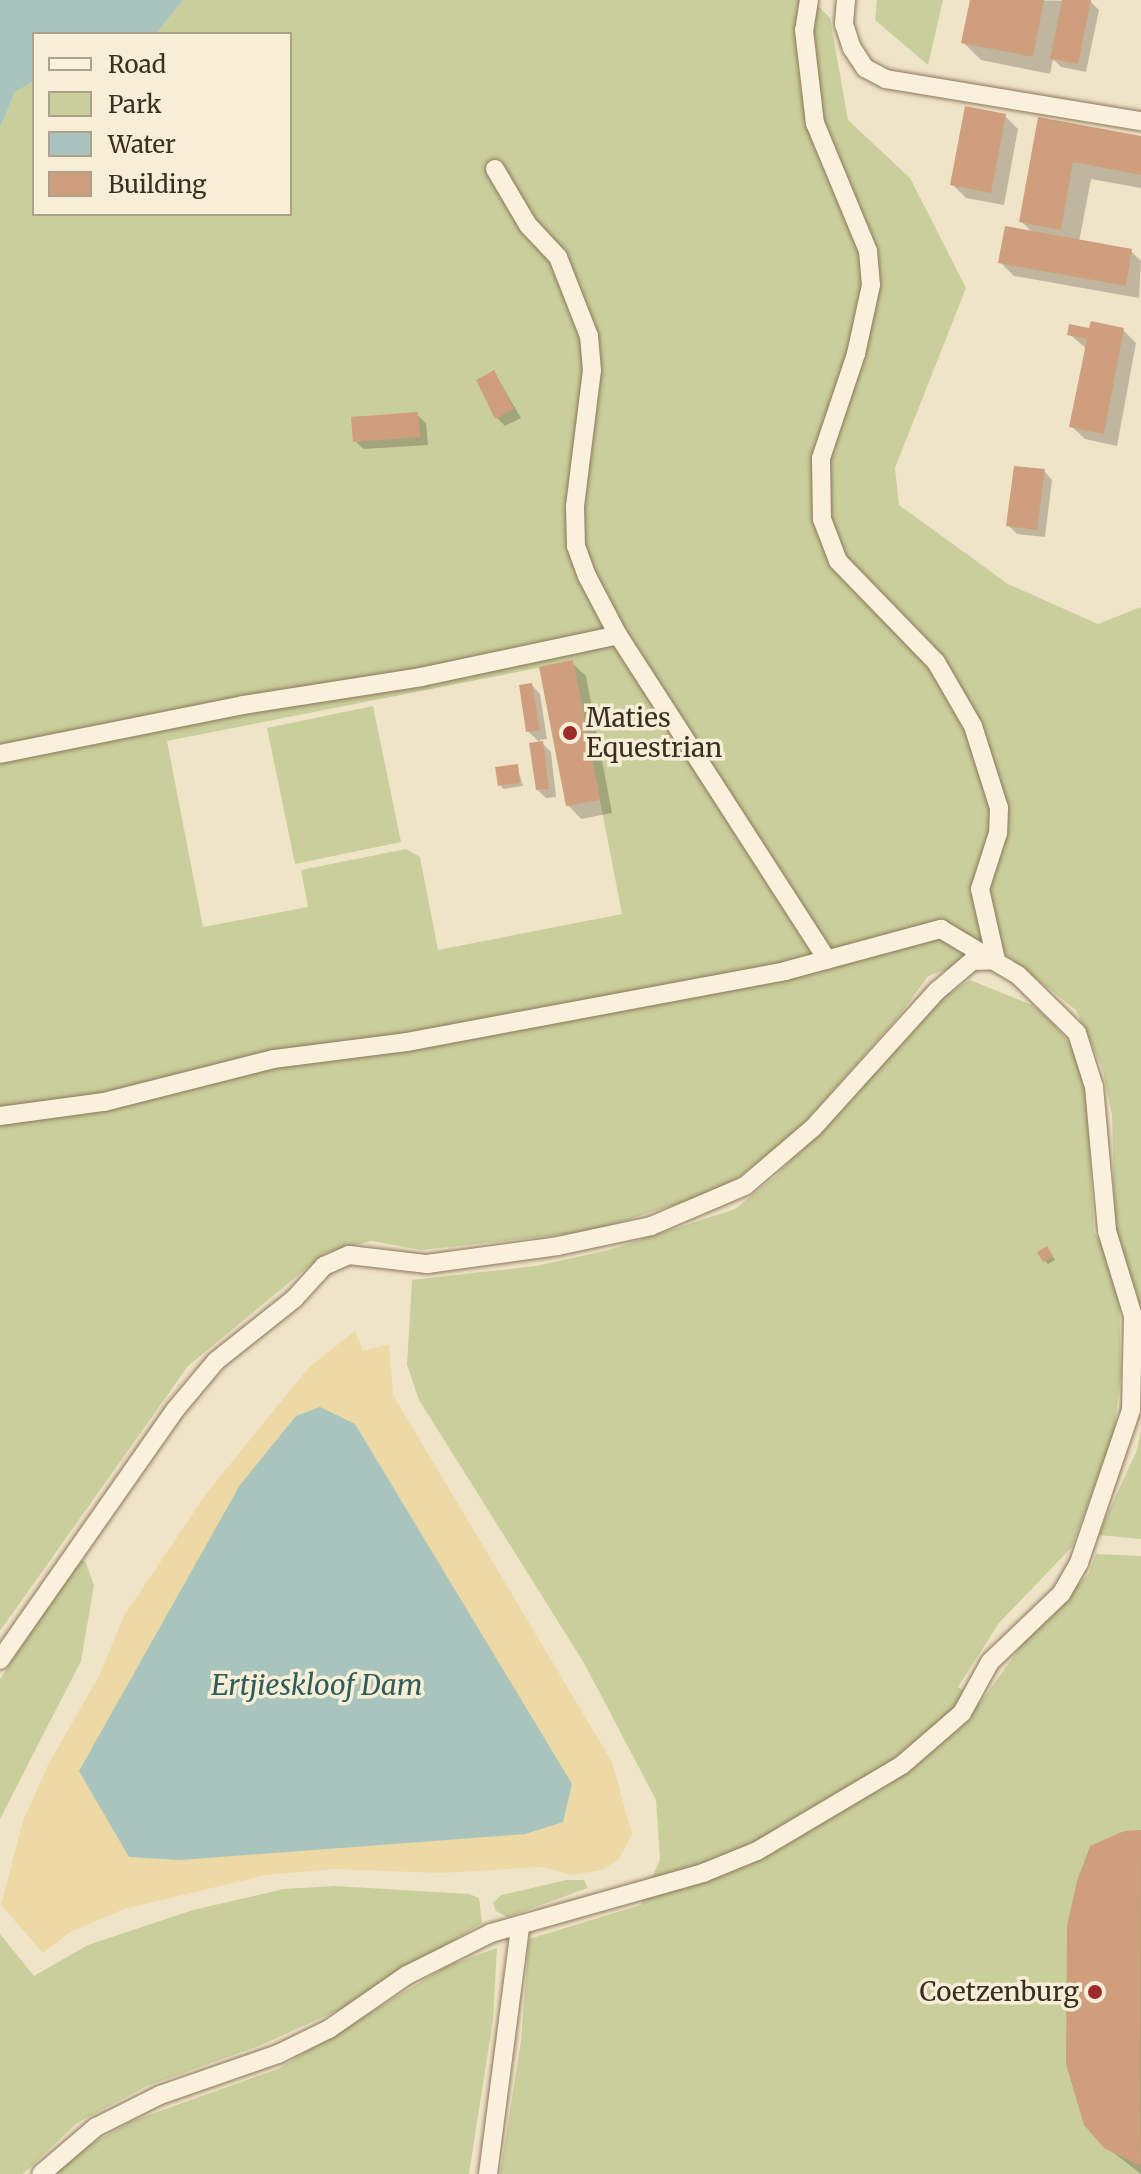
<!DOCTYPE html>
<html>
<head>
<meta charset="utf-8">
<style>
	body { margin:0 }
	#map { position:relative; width:1141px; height:2174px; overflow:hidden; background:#f0e4c8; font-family:Merriweather,serif }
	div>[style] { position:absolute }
	.green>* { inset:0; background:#c9cf9b }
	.sand>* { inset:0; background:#ecd9a5 }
	.water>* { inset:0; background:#a9c4bc }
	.shadow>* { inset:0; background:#0003 }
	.building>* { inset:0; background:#cf9f7d }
	.roads { filter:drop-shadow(0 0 2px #8d765c) drop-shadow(0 0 2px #8d765c) }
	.minor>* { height:18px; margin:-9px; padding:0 9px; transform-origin:9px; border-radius:9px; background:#faf1dc }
	.dots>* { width:22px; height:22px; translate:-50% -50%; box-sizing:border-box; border:4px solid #f7eed8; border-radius:50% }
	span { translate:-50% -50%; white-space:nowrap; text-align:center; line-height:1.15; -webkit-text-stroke:7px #f7eed8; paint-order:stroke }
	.poi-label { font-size:26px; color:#3d2e20 }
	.left { translate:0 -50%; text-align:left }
	.right { translate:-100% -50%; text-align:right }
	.water-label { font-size:28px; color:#2f5d5a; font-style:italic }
	.legend { position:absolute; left:32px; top:32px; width:260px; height:184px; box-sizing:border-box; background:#f7eed8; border:2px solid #ada18e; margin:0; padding:10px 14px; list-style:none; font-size:24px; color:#3d2e20 }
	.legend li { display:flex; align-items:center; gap:16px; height:40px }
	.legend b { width:40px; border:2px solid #ada18e }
</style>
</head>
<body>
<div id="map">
	<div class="green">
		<i style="clip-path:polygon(evenodd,183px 0,812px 0,830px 18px,848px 120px,910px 178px,966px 288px,895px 468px,899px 505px,1008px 584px,1098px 624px,1141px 607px,1141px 1391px,1139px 1299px,1115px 1234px,1112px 1115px,1102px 1067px,1076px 1010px,1001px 951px,928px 976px,899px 1016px,793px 1136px,722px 1190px,588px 1232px,421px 1250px,371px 1241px,325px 1253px,188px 1366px,0 1631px,0 128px,15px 92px,34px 81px,34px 214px,290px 214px,290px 34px,156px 34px,183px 0,573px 661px,622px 914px,438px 950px,420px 857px,406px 849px,301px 870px,308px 907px,203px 927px,167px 741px,573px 661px)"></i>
		<i style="clip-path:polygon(877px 0,943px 0,928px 65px,875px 20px)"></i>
		<i style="clip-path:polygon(373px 706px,401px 842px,295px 864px,267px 728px)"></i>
		<i style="clip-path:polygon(970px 980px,1032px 1005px,1054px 1024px,1071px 1045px,1086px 1083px,1094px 1232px,1111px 1261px,1119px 1297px,1121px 1373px,1114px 1433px,1072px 1547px,999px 1623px,958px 1687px,980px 1703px,1030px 1634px,1089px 1573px,1096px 1554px,1141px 1556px,1141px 2174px,500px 2174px,521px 2041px,529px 1939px,641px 1905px,660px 1859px,656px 1800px,584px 1663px,419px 1400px,407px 1365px,412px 1280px,536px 1266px,609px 1250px,735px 1209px,777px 1175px,940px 999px)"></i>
		<i style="clip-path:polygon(1141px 1430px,1141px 1539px,1098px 1535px,1137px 1450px)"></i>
		<i style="clip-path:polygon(77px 1560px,85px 1561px,94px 1585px,81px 1661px,0 1819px,0 1679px)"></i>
		<i style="clip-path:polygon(567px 1880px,584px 1880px,588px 1888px,507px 1917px,496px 1911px,493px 1903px,501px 1895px)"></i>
		<i style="clip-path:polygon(335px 1886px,469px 1894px,479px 1898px,482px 1923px,343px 2008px,259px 2046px,147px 2086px,77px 2123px,23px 2174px,0 2174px,0 1934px,34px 1976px,88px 1945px,193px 1910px,284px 1889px)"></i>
		<i style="clip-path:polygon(497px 1948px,493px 2020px,469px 2174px,55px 2174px,86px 2147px,132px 2121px,278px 2069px,447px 1966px)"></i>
	</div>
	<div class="sand">
		<i style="clip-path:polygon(355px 1331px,363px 1351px,389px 1344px,393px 1395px,612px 1762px,632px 1834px,619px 1859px,602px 1870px,572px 1875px,542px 1867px,440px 1873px,333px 1869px,266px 1875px,124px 1909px,70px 1932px,43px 1953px,1px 1905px,23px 1821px,49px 1763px,99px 1676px,124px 1616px,206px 1494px,309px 1367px)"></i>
	</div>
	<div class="water">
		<i style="clip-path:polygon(0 0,183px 0,156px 34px,34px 34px,34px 81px,15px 92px,0 128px)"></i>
		<i style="clip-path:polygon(320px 1407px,355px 1424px,572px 1784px,563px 1822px,525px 1834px,180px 1860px,129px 1857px,79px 1771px,240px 1485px,296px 1416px)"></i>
	</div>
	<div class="shadow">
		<i style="clip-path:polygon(972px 0,1090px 1px,1099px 10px,1086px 72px,1061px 67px,1053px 59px,1050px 74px,981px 60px,963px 42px)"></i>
		<i style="clip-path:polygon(1005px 116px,1018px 129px,1004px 205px,966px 198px,953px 185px)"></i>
		<i style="clip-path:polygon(1040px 120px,1141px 138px,1141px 188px,1091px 179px,1079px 242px,1131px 251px,1141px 261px,1139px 298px,1014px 276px,1000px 262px,1033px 233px,1021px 221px)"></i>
		<i style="clip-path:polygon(1091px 330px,1123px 330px,1136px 343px,1117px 446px,1085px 439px,1071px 426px,1087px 349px,1069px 334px)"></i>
		<i style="clip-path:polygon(494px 372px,521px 418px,505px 426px,497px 418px)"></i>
		<i style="clip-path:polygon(417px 415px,426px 423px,428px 445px,364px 449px,355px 441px)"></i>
		<i style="clip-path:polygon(1044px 471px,1052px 480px,1045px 537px,1017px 534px,1008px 525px)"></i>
		<i style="clip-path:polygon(572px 663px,586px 676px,612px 813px,581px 819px,568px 805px)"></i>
		<i style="clip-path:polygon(532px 685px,540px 694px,547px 739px,539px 740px,551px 752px,556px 797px,546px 798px,537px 789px,540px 743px,528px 731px)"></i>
		<i style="clip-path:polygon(517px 766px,523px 786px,503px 789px,500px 785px)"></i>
		<i style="clip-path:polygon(1050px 1252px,1055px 1260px,1048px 1264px,1044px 1260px)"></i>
		<i style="clip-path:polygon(1141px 1832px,1141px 2174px,1106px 2147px,1125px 1833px)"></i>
	</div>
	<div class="building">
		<i style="clip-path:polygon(970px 0,1044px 0,1033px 57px,961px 43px)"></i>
		<i style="clip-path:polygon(1062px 0,1091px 0,1078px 64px,1050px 59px)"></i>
		<i style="clip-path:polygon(965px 106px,1006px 114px,991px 193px,950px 185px)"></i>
		<i style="clip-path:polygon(1038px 117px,1141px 136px,1141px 175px,1073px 162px,1061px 230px,1019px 222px)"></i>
		<i style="clip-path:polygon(1005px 226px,1132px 249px,1126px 286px,998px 263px)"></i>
		<i style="clip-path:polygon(1091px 321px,1124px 328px,1104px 434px,1069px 427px,1087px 339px,1067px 335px,1069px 324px,1089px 328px)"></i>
		<i style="clip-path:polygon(494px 370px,514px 409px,495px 419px,476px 380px)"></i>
		<i style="clip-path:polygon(418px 412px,420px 437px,353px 442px,351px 417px)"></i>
		<i style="clip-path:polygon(1014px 466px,1045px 469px,1037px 530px,1006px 526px)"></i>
		<i style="clip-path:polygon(573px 660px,600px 800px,566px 806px,539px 667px)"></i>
		<i style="clip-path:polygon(532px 683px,540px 730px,526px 732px,519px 685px)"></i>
		<i style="clip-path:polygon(543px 741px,549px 789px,536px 790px,529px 743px)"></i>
		<i style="clip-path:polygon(518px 764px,520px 783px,498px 786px,495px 767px)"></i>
		<i style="clip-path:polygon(1047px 1246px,1053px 1256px,1043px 1262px,1037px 1252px)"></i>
		<i style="clip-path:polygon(1141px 1830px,1140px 2096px,1141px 2166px,1104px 2148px,1084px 2125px,1066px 2064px,1067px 1926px,1077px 1881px,1090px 1846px,1124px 1831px)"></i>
	</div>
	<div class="roads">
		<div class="minor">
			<i style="left:809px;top:0;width:30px;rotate:99deg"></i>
			<i style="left:804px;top:30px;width:94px;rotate:83.3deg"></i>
			<i style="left:815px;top:123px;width:139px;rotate:67.5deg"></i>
			<i style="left:868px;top:251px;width:34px;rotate:85deg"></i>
			<i style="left:871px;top:285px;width:71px;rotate:102.3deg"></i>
			<i style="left:856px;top:354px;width:110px;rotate:108.6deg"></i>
			<i style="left:821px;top:458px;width:61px;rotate:89.1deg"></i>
			<i style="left:822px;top:519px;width:45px;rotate:69.1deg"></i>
			<i style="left:838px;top:561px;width:141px;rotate:45.9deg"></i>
			<i style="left:936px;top:662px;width:74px;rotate:60deg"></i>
			<i style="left:973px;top:726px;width:86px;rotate:72.4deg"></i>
			<i style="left:999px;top:808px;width:25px;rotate:92deg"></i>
			<i style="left:998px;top:833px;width:59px;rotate:107.8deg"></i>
			<i style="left:980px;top:889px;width:73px;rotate:77.3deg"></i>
			<i style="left:846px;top:0;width:24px;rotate:95deg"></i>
			<i style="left:844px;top:24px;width:25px;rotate:72deg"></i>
			<i style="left:852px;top:48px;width:24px;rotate:57deg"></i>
			<i style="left:865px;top:68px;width:24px;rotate:28deg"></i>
			<i style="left:886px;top:79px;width:258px;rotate:9.4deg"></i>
			<i style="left:495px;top:169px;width:65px;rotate:59.5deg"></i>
			<i style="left:528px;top:225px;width:44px;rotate:46.8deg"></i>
			<i style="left:558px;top:257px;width:85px;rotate:68.6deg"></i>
			<i style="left:589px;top:336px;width:34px;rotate:85deg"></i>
			<i style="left:592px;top:370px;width:137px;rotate:97.1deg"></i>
			<i style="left:575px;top:506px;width:40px;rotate:88.6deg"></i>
			<i style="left:576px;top:546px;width:32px;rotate:70deg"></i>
			<i style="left:587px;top:576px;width:67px;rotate:62.3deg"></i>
			<i style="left:618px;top:635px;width:386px;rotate:57.2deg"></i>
			<i style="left:0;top:754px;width:248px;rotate:-11.4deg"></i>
			<i style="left:243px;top:705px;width:180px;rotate:-8.9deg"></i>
			<i style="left:421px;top:677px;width:201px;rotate:-12deg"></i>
			<i style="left:0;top:1116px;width:105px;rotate:-7.7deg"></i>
			<i style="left:104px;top:1102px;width:175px;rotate:-14.2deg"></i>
			<i style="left:274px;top:1059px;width:134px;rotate:-7.3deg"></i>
			<i style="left:407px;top:1042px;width:385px;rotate:-10.6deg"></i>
			<i style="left:785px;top:971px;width:162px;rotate:-15.1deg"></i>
			<i style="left:941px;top:929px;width:90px;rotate:30.9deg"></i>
			<i style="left:1018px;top:975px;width:83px;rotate:44.5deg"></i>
			<i style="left:1077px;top:1033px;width:57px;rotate:72.5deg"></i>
			<i style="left:1094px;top:1087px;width:145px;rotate:84.8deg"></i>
			<i style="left:1107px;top:1231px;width:89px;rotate:73deg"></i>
			<i style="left:1133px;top:1316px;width:94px;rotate:91.2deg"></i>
			<i style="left:1131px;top:1410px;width:162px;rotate:108.8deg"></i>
			<i style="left:1079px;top:1563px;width:36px;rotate:120deg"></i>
			<i style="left:1061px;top:1594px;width:98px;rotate:136.2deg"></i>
			<i style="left:990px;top:1662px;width:58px;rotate:118.8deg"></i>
			<i style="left:962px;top:1713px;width:79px;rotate:139.1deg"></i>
			<i style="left:902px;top:1765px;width:169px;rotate:149.3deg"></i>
			<i style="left:757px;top:1851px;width:58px;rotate:157.8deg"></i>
			<i style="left:703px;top:1873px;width:220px;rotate:164.2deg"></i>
			<i style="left:491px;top:1933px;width:94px;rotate:153.4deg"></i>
			<i style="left:407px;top:1975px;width:95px;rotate:145.3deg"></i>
			<i style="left:329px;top:2029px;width:57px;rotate:153.9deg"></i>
			<i style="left:278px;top:2054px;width:125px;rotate:160.8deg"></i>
			<i style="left:160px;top:2095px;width:72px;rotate:153.4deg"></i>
			<i style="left:96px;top:2127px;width:72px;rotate:139.5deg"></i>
			<i style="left:0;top:1660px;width:305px;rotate:-55deg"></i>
			<i style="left:175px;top:1410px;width:64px;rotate:-50.1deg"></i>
			<i style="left:216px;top:1361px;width:100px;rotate:-38.5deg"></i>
			<i style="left:294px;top:1299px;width:45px;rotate:-47.7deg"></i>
			<i style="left:324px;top:1266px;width:27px;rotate:-24deg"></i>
			<i style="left:349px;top:1255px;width:79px;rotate:6.6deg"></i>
			<i style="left:427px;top:1264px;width:132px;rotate:-7.8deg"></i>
			<i style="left:558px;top:1246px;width:95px;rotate:-12.1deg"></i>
			<i style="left:651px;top:1226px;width:102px;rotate:-23.1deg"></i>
			<i style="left:745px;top:1186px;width:89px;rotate:-40.5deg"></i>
			<i style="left:813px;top:1128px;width:185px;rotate:-47.9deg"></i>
			<i style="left:937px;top:991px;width:46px;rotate:-40.6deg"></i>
			<i style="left:972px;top:961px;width:24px;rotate:-2deg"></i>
			<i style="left:488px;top:2174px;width:249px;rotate:-82.6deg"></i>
		</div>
	</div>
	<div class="dots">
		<i style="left:570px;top:733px;background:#9e2a2b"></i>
		<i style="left:1095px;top:1992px;background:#9e2a2b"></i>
	</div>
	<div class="poi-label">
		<span class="left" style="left:586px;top:733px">Maties<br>Equestrian</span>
		<span class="right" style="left:1079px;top:1992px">Coetzenburg</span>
	</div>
	<div class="water-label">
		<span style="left:317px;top:1685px">Ertjieskloof Dam</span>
	</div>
	<ul class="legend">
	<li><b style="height:10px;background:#faf1dc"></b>Road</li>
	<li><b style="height:22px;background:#c9cf9b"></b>Park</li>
	<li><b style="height:22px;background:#a9c4bc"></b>Water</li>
	<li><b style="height:22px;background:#cf9f7d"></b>Building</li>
	</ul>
</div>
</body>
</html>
